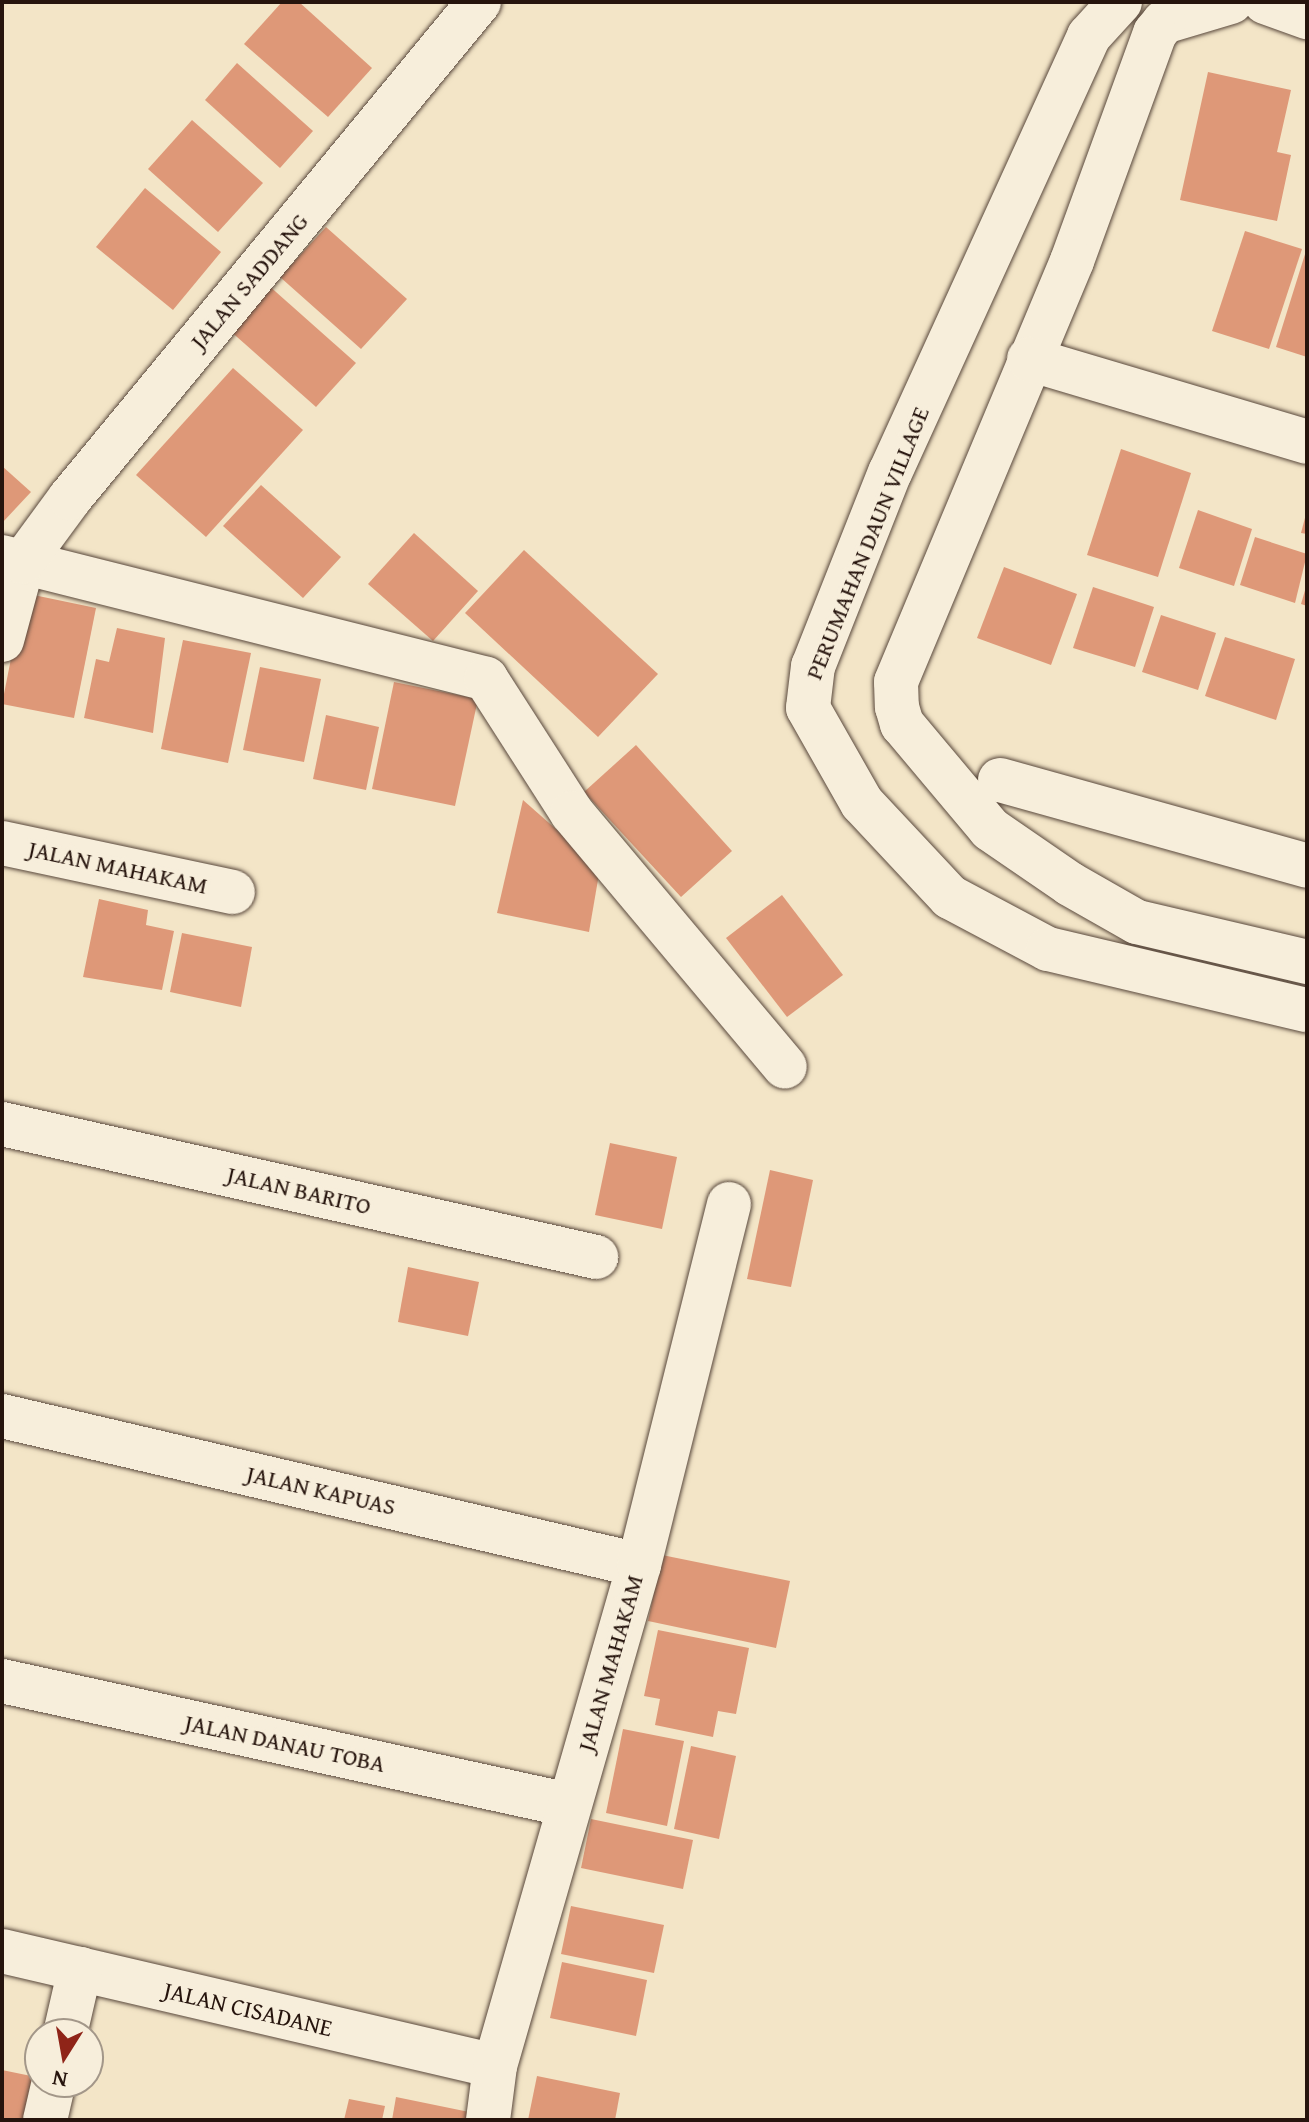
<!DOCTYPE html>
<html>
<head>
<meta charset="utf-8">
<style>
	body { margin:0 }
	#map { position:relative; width:1309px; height:2122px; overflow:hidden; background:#f3e5c7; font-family:"Gentium Book Plus",serif }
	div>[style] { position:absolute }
	.building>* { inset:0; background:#de9878 }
	.roads { filter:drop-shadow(0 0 2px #59483c) drop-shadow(0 0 2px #59483c) }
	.minor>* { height:44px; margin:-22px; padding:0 22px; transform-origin:22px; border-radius:22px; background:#f7eedb }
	span { translate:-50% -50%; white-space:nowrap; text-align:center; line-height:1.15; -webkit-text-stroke:7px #f7eedb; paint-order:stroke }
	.street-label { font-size:24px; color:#26140d }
	.frame { position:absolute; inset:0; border:4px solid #26140d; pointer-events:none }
	.north { position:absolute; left:24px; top:2018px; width:80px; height:80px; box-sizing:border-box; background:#f7eedb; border:2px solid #a39789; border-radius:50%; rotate:191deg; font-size:22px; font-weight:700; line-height:32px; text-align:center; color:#26140d }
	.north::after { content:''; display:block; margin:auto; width:28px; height:36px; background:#8f2418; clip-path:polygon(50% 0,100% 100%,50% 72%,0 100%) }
</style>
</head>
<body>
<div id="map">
	<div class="building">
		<i style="clip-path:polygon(282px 2px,299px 2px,372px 68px,328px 117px,244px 44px)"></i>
		<i style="clip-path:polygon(237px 63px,313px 131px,280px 168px,205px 100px)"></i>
		<i style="clip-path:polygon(1208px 72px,1291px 90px,1277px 152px,1291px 155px,1277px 221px,1180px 200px)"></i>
		<i style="clip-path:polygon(192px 120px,263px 183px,218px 232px,148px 169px)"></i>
		<i style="clip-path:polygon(145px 188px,221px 252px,173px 310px,96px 247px)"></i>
		<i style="clip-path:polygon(326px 227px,407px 299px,361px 349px,280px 277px)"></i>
		<i style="clip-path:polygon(1245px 231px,1302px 249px,1269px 349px,1212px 331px)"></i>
		<i style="clip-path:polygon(1306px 251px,1307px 251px,1307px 357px,1276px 347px)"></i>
		<i style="clip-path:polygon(267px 284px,356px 363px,316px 407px,228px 329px)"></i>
		<i style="clip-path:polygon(233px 368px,303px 430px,206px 537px,136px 475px)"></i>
		<i style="clip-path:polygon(1121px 449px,1191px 473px,1158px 577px,1087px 555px)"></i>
		<i style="clip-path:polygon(2px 466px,31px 492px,2px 523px)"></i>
		<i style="clip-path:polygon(261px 485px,341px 557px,303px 598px,223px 526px)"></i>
		<i style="clip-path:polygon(1198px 510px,1252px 529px,1234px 586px,1179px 568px)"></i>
		<i style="clip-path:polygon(1306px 514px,1307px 514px,1307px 534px,1301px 533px)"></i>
		<i style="clip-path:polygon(414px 533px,478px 591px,433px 641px,368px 584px)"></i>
		<i style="clip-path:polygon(1255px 537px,1307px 554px,1295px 603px,1240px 585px)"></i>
		<i style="clip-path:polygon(524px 550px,658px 674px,598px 737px,465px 613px)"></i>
		<i style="clip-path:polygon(1004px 567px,1077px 594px,1051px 665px,977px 638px)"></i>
		<i style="clip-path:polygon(1093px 587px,1154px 607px,1135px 667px,1073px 648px)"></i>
		<i style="clip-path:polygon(1306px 587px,1307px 587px,1307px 606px,1301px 604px)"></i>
		<i style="clip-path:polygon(24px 593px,96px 608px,74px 718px,2px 704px)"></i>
		<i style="clip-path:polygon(1161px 615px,1216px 633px,1198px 690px,1142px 672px)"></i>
		<i style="clip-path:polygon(117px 628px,165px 638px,153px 733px,84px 718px,96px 659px,109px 662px)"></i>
		<i style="clip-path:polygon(1225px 637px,1295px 659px,1276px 720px,1205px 696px)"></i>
		<i style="clip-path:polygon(183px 640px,251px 653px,228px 763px,161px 749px)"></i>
		<i style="clip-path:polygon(260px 667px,321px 679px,304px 762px,243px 750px)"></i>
		<i style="clip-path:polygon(394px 682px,478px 699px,455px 806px,372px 789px)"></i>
		<i style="clip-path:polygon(326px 715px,379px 727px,366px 790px,313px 779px)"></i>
		<i style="clip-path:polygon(636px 745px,732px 851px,681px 897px,584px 792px)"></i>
		<i style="clip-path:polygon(523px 800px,600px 868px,589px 932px,497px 913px)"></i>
		<i style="clip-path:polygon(782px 895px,843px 975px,787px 1017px,726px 938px)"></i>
		<i style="clip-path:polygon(99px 899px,148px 910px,146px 925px,174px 931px,162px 990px,83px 977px)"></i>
		<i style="clip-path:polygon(182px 933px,252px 947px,241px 1007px,170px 992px)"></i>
		<i style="clip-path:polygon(610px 1143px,677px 1157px,662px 1229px,595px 1215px)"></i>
		<i style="clip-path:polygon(770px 1170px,813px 1180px,791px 1287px,747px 1279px)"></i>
		<i style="clip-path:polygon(408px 1267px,479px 1282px,468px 1336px,398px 1322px)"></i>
		<i style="clip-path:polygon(662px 1555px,790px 1581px,776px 1648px,648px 1621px)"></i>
		<i style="clip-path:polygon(658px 1630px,749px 1648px,736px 1714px,718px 1711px,713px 1737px,655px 1725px,660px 1699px,644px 1696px)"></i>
		<i style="clip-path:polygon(623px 1729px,684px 1741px,667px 1826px,606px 1813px)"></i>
		<i style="clip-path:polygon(691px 1746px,736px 1756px,719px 1839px,674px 1829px)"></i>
		<i style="clip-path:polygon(591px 1819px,693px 1840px,683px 1889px,581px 1868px)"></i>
		<i style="clip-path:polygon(571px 1906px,664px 1925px,654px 1973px,561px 1954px)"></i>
		<i style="clip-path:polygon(562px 1962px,647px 1980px,636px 2036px,550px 2018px)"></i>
		<i style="clip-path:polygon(2px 2070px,36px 2077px,27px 2120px,2px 2119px)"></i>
		<i style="clip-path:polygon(537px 2076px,620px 2093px,615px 2120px,528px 2120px)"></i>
		<i style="clip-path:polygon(396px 2097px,474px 2113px,473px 2120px,392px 2120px)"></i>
		<i style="clip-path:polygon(349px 2099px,385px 2106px,382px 2120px,344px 2120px)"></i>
	</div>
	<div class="roads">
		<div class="minor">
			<i style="left:1120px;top:2px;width:46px;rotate:132.4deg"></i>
			<i style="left:1089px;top:36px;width:479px;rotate:114.5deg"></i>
			<i style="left:890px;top:472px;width:209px;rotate:111.6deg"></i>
			<i style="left:813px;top:666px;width:42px;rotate:96.8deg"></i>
			<i style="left:808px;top:708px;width:109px;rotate:60.4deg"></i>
			<i style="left:862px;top:803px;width:129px;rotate:46.9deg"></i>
			<i style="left:950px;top:897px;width:111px;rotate:28deg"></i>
			<i style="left:1048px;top:949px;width:266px;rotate:13.3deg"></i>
			<i style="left:1231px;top:2px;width:70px;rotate:163.4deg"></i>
			<i style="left:1164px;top:22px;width:14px;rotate:129deg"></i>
			<i style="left:1155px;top:33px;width:243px;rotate:110deg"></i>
			<i style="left:1072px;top:261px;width:456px;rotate:112.7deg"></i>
			<i style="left:896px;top:682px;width:25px;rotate:88deg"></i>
			<i style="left:897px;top:707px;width:18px;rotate:74deg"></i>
			<i style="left:902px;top:724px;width:137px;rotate:50deg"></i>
			<i style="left:990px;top:829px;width:97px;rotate:34.5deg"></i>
			<i style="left:1070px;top:884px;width:77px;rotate:29.6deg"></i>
			<i style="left:1137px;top:922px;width:175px;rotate:13.2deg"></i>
			<i style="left:1265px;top:2px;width:45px;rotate:19.7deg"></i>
			<i style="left:1029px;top:359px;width:290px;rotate:16.6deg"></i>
			<i style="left:2px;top:557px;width:499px;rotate:14.1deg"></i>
			<i style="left:486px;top:679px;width:159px;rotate:57.3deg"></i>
			<i style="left:572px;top:813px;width:331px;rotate:50deg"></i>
			<i style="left:2px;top:640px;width:81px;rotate:-74.9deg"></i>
			<i style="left:23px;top:562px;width:79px;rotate:-53.7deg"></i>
			<i style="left:70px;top:498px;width:643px;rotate:-50.49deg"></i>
			<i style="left:1000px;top:780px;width:319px;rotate:15.6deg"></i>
			<i style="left:2px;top:843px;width:236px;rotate:12deg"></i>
			<i style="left:2px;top:1124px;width:609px;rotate:12.62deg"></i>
			<i style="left:2px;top:1416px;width:654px;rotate:13.17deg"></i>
			<i style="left:2px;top:1681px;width:580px;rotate:12.34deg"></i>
			<i style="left:2px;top:1951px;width:506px;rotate:13.13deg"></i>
			<i style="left:65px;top:2034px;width:67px;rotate:-77deg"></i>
			<i style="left:45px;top:2120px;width:39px;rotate:-77deg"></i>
			<i style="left:488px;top:2120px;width:54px;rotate:-82.6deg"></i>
			<i style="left:495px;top:2066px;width:521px;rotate:-73.96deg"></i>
			<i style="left:639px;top:1565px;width:372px;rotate:-76deg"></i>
		</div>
	</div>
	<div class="street-label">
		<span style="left:249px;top:281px;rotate:-50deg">JALAN SADDANG</span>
		<span style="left:867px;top:543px;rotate:-68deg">PERUMAHAN DAUN VILLAGE</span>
		<span style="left:118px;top:867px;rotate:12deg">JALAN MAHAKAM</span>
		<span style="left:299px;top:1190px;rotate:13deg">JALAN BARITO</span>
		<span style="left:321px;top:1490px;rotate:13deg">JALAN KAPUAS</span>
		<span style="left:610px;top:1663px;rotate:-74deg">JALAN MAHAKAM</span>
		<span style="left:285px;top:1743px;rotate:12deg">JALAN DANAU TOBA</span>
		<span style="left:248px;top:2009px;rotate:13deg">JALAN CISADANE</span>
	</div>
	<div class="frame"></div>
	<div class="north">N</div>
</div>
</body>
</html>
